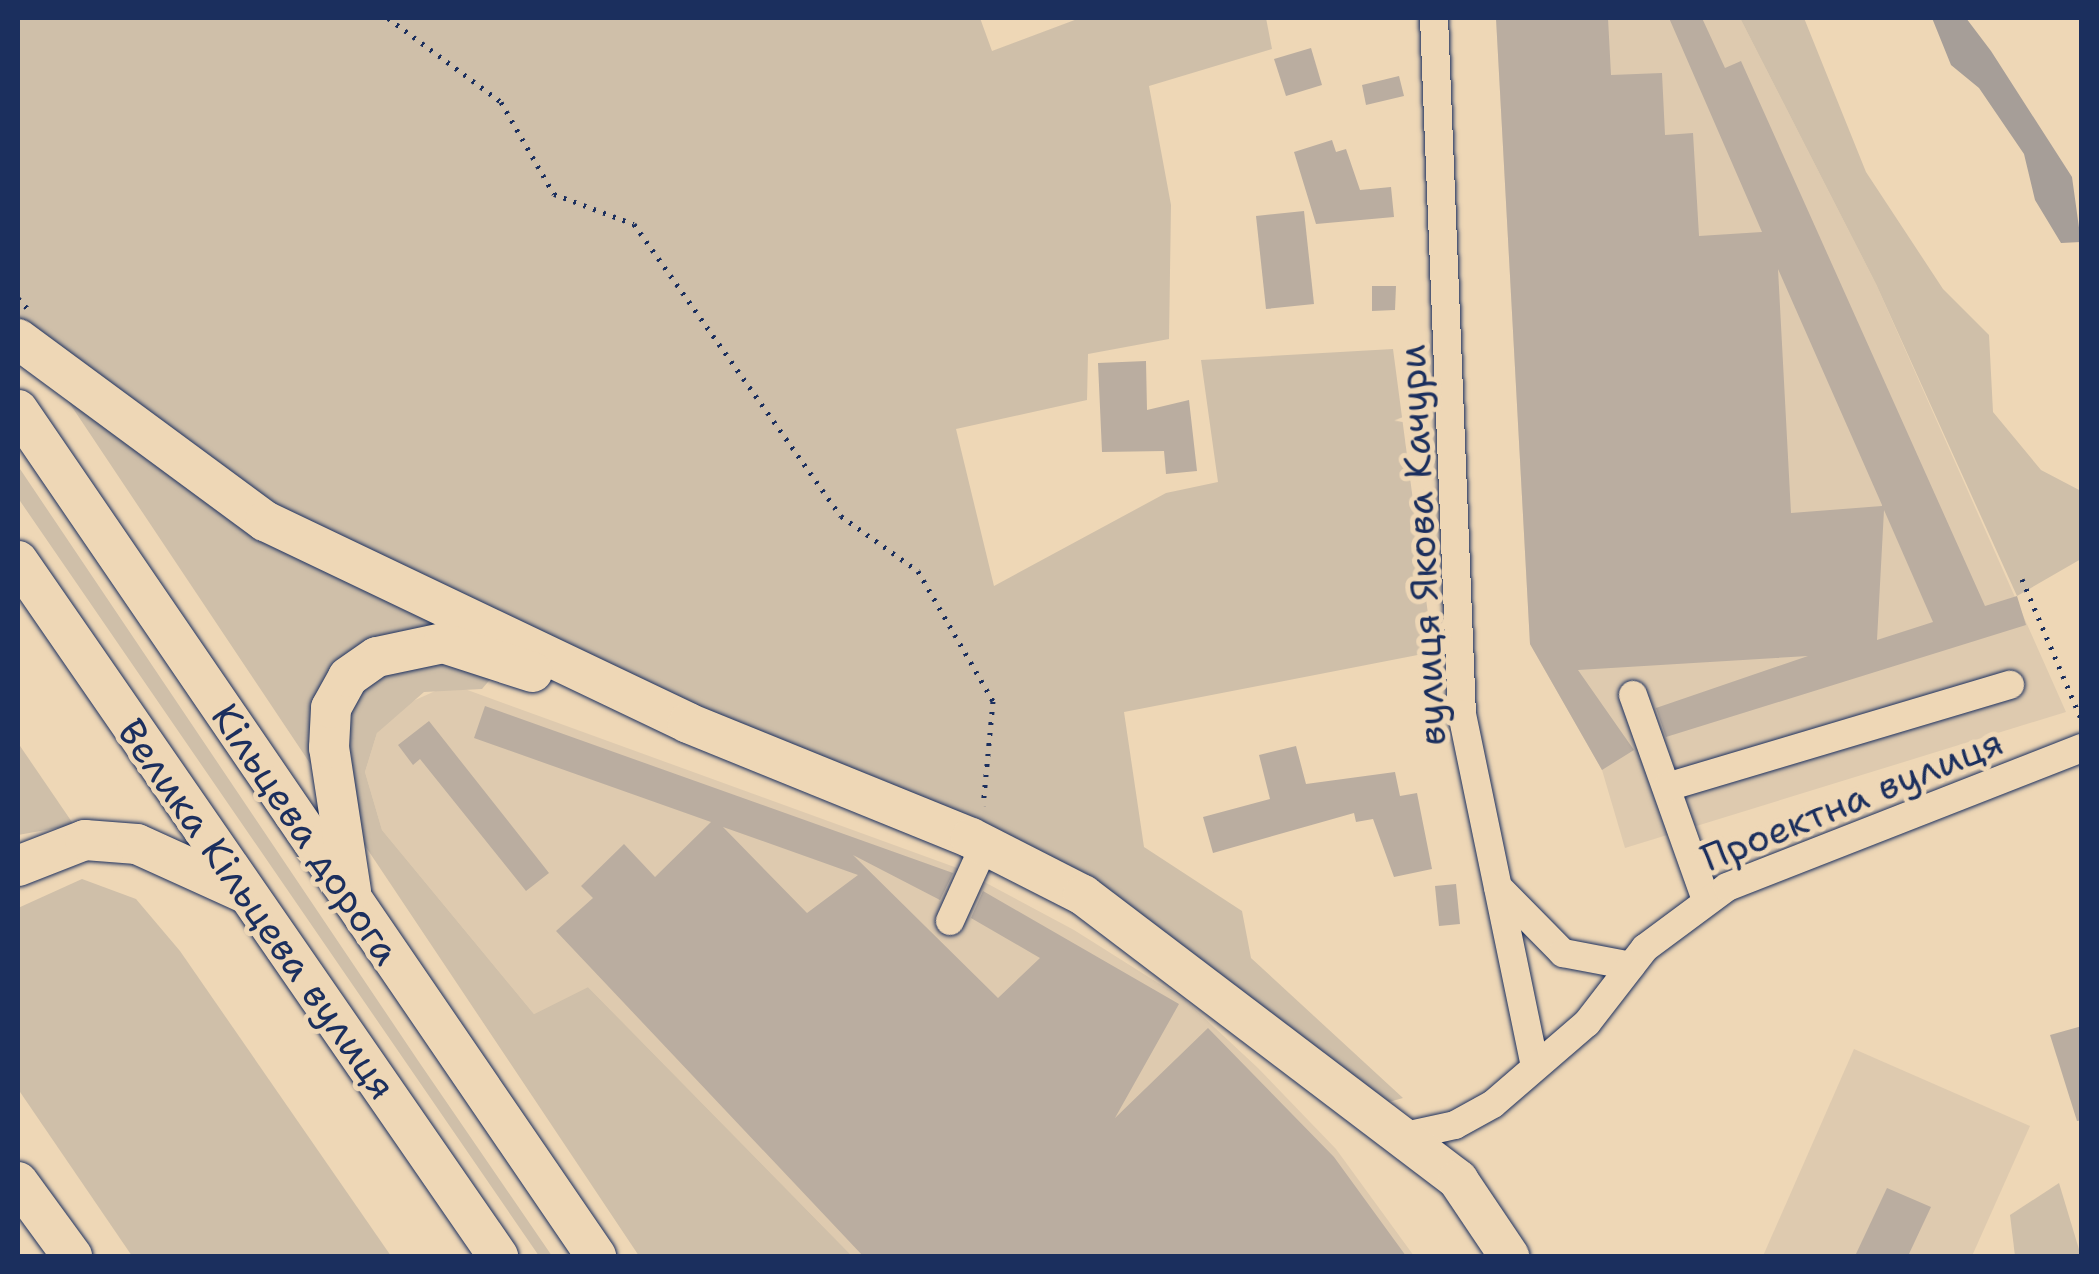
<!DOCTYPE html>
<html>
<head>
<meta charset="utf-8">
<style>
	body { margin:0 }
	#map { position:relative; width:2099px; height:1274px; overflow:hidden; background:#eed7b6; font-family:"Shantell Sans",sans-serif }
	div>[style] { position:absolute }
	.built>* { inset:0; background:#decaaf }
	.green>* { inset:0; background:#cfbfa9 }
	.water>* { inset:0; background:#a69e98 }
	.building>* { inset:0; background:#baada0 }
	.path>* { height:5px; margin-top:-2.5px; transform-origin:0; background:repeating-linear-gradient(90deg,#1b2f5e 0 2.5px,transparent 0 10.5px) }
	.roads { filter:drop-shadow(0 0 2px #1b2f5e) drop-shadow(0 0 2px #1b2f5e) }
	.minor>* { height:28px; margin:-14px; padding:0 14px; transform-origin:14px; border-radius:14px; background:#eed7b6 }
	.highway>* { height:40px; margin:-20px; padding:0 20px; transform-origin:20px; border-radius:20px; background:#eed7b6 }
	span { translate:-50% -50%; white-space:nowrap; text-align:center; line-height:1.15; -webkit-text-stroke:10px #eed7b6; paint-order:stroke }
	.street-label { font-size:38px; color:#1b2f5e }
	.frame { position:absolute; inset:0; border:20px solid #1b2f5e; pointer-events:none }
</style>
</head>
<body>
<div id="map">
	<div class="built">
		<i style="clip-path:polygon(1496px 18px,1740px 18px,1876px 284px,2066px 712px,1625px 848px,1602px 770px,1530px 644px)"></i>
		<i style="clip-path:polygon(451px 684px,960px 869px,1074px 930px,1185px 1000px,1258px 1068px,1336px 1149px,1414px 1256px,852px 1256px,588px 987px,534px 1014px,382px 830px,365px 772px,377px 733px,395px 709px)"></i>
		<i style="clip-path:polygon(1854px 1049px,2030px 1126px,1972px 1256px,1763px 1256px)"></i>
	</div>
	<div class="green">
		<i style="clip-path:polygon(18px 18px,980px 18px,992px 51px,1080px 18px,1266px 18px,1272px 49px,1149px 86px,1171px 205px,1169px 339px,1088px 354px,1087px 400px,956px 429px,994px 586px,1166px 493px,1218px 482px,1201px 360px,1393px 349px,1433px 652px,1124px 712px,1144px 847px,1242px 911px,1251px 958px,1403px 1098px,1378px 1105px,1085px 873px,881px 779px,695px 713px,531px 631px,482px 689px,424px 692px,377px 733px,365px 772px,382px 830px,534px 1014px,588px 987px,852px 1256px,639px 1256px,18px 326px)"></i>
		<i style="clip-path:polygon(1740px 18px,1804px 18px,1866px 172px,1943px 289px,1989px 335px,1993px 412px,2041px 470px,2081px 491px,2081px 559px,2017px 596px,1876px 284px)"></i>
		<i style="clip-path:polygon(18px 466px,419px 1062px,552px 1256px,539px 1256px,18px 498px)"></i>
		<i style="clip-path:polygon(18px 743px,74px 825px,18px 835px)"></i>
		<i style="clip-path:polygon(82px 879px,136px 899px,180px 951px,391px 1256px,132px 1256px,18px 1089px,18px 908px)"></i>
		<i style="clip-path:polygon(2059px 1183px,2081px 1256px,2015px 1256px,2010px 1215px)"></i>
	</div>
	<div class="water">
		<i style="clip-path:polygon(1932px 18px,1966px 18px,1991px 51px,2072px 177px,2081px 242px,2061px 243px,2035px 200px,2024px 154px,1979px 88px,1951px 65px)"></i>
	</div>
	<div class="building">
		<i style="clip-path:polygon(evenodd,1496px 18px,1608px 18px,1611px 75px,1662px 73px,1665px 135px,1693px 133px,1699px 236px,1762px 232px,1669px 18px,1702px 18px,1725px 68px,1741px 61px,1985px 606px,2017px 596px,2026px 625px,1666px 737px,1656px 708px,1808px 656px,1578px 670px,1634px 750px,1602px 770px,1530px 644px,1496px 18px,1778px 269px,1882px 505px,1882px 506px,1791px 513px,1778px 269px,1496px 18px,1884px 510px,1933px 622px,1877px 640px,1884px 510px)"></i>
		<i style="clip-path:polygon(1311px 48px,1322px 85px,1286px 96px,1274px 59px)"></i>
		<i style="clip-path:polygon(1399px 76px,1404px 96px,1366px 105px,1362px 85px)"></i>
		<i style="clip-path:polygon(1332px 140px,1336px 152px,1346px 149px,1360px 190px,1391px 187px,1394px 217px,1316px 224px,1294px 152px)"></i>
		<i style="clip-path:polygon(1304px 211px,1314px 304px,1266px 309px,1256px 216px)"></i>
		<i style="clip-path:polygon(1372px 286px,1396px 286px,1395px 310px,1372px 311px)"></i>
		<i style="clip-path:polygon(1146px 361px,1147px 410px,1189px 400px,1197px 471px,1166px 474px,1164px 451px,1102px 452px,1098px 363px)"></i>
		<i style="clip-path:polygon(evenodd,485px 706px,953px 873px,940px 900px,853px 855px,998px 998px,1040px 958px,971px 918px,983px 891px,1179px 1004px,1115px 1118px,1208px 1028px,1334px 1157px,1406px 1256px,863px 1256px,556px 931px,593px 898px,581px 886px,624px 844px,655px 877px,711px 822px,474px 738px,485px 706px,722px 826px,723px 827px,858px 875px,807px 913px,722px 826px)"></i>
		<i style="clip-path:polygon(429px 721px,549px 873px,526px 891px,420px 759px,413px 765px,398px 745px)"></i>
		<i style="clip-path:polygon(1296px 746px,1306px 784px,1395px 772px,1400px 796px,1417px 793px,1432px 869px,1394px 877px,1373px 819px,1356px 822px,1354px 813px,1213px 853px,1203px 817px,1270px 799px,1259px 755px)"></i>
		<i style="clip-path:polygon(1456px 884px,1460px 924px,1439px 926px,1435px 886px)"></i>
		<i style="clip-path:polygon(2082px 1026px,2082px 1120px,2077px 1121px,2050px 1035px)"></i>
		<i style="clip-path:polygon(1887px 1188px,1931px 1207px,1908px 1256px,1855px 1256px)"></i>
	</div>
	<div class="path">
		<i style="left:388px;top:18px;width:141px;rotate:36.6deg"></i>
		<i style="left:501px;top:102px;width:106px;rotate:60.1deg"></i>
		<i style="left:554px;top:194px;width:85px;rotate:20.6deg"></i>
		<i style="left:634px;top:224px;width:358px;rotate:54.7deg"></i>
		<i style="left:841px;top:516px;width:95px;rotate:35.5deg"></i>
		<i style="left:918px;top:571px;width:150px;rotate:60deg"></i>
		<i style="left:993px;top:701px;width:105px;rotate:95.4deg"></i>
		<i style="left:18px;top:298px;width:15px;rotate:48deg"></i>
		<i style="left:2022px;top:579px;width:154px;rotate:67.1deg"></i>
	</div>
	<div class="roads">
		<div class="minor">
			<i style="left:1434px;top:18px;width:697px;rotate:87.7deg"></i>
			<i style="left:1462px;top:714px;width:356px;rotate:78.3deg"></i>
			<i style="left:1633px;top:695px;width:218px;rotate:70.4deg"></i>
			<i style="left:1667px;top:787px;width:358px;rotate:-16.6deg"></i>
			<i style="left:1498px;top:887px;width:93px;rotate:45.4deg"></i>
			<i style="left:1563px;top:953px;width:69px;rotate:10.8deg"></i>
			<i style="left:950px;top:921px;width:85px;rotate:-65.6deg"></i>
			<i style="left:1396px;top:1138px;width:60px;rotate:-12.4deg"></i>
			<i style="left:1455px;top:1125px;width:43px;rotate:-28.9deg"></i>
			<i style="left:1493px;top:1104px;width:124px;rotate:-40.8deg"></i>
			<i style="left:1587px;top:1023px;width:95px;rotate:-52.3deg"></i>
			<i style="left:1645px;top:948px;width:102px;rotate:-36.6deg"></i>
			<i style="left:1727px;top:887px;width:381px;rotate:-21.4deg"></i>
		</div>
		<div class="highway">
			<i style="left:18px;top:339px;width:307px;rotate:36.4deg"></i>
			<i style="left:265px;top:521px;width:469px;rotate:25.5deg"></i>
			<i style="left:688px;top:723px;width:305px;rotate:22.1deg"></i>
			<i style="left:971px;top:838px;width:126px;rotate:27deg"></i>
			<i style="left:1083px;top:895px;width:471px;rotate:37.2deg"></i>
			<i style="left:1458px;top:1180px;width:92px;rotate:56.1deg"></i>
			<i style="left:18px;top:410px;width:1025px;rotate:55.66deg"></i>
			<i style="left:18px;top:561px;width:845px;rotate:55.37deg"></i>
			<i style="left:18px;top:866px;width:72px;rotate:-21.2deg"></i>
			<i style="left:85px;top:840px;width:52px;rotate:4.4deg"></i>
			<i style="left:137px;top:844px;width:121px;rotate:24.4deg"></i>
			<i style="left:351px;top:891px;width:145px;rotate:-98.7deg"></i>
			<i style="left:329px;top:748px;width:40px;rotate:-87.1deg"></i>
			<i style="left:331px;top:708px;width:35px;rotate:-61deg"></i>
			<i style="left:348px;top:677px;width:35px;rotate:-35deg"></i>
			<i style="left:377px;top:657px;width:67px;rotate:-12deg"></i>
			<i style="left:443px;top:643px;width:94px;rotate:18deg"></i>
			<i style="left:18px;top:1182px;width:92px;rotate:53.9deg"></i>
		</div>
	</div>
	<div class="street-label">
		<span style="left:1422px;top:545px;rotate:-93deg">вулиця Якова Качури</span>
		<span style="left:1852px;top:800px;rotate:-22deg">Проектна вулиця</span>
		<span style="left:306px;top:834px;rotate:56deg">Кільцева дорога</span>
		<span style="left:257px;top:909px;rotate:55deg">Велика Кільцева вулиця</span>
	</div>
	<div class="frame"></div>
</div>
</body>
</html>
